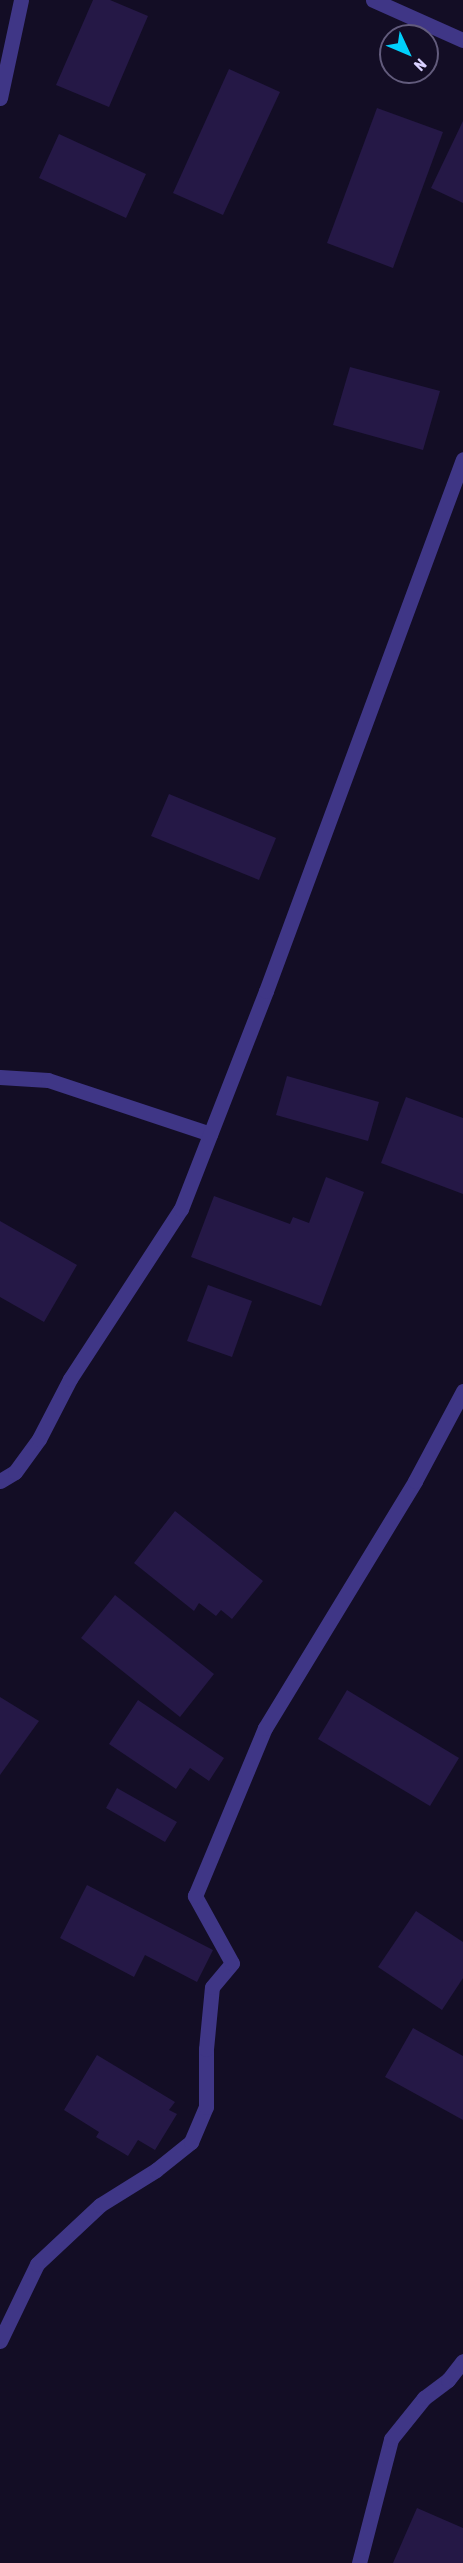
<!DOCTYPE html>
<html>
<head>
<meta charset="utf-8">
<style>
	body { margin:0 }
	#map { position:relative; width:463px; height:2563px; overflow:hidden; background:#130d25; font-family:"Asap Condensed",sans-serif }
	div>[style] { position:absolute }
	.building>* { inset:0; background:#251846 }
	.minor>* { height:15px; margin:-7.5px; padding:0 7.5px; transform-origin:7.5px; border-radius:7.5px; background:#3f3686 }
	span { translate:-50% -50%; white-space:nowrap; text-align:center; line-height:1.15; -webkit-text-stroke:5px #130d25; paint-order:stroke }
	.north { position:absolute; left:379px; top:24px; width:60px; height:60px; box-sizing:border-box; background:#130d25; border:2px solid #625b7c; border-radius:50%; rotate:134deg; font-size:16px; font-weight:700; line-height:24px; text-align:center; color:#d9d1ff }
	.north::after { content:''; display:block; margin:auto; width:21px; height:27px; background:#00d0fc; clip-path:polygon(50% 0,100% 100%,50% 72%,0 100%) }
</style>
</head>
<body>
<div id="map">
	<div class="building">
		<i style="clip-path:polygon(93px 0,110px 0,148px 16px,109px 107px,56px 85px)"></i>
		<i style="clip-path:polygon(229px 69px,280px 92px,223px 215px,173px 193px)"></i>
		<i style="clip-path:polygon(377px 108px,443px 132px,393px 268px,327px 243px)"></i>
		<i style="clip-path:polygon(463px 121px,463px 203px,431px 188px)"></i>
		<i style="clip-path:polygon(59px 134px,146px 174px,126px 218px,39px 178px)"></i>
		<i style="clip-path:polygon(350px 367px,440px 391px,423px 450px,333px 425px)"></i>
		<i style="clip-path:polygon(169px 794px,276px 838px,259px 880px,151px 836px)"></i>
		<i style="clip-path:polygon(287px 1076px,379px 1102px,368px 1141px,276px 1115px)"></i>
		<i style="clip-path:polygon(406px 1097px,463px 1118px,463px 1194px,381px 1163px)"></i>
		<i style="clip-path:polygon(326px 1177px,364px 1192px,321px 1306px,191px 1257px,214px 1196px,290px 1224px,293px 1217px,309px 1223px)"></i>
		<i style="clip-path:polygon(0 1221px,77px 1265px,44px 1322px,0 1297px)"></i>
		<i style="clip-path:polygon(208px 1285px,252px 1301px,232px 1357px,187px 1341px)"></i>
		<i style="clip-path:polygon(175px 1511px,263px 1581px,232px 1619px,221px 1610px,216px 1616px,199px 1603px,194px 1611px,134px 1563px)"></i>
		<i style="clip-path:polygon(115px 1595px,214px 1674px,180px 1717px,81px 1638px)"></i>
		<i style="clip-path:polygon(347px 1690px,459px 1758px,430px 1806px,318px 1739px)"></i>
		<i style="clip-path:polygon(0 1697px,39px 1721px,0 1775px)"></i>
		<i style="clip-path:polygon(138px 1700px,224px 1758px,209px 1781px,190px 1768px,176px 1789px,109px 1744px)"></i>
		<i style="clip-path:polygon(117px 1788px,177px 1822px,165px 1842px,106px 1808px)"></i>
		<i style="clip-path:polygon(87px 1885px,213px 1950px,197px 1982px,145px 1955px,134px 1977px,60px 1938px)"></i>
		<i style="clip-path:polygon(416px 1911px,463px 1942px,463px 1978px,442px 2010px,378px 1967px)"></i>
		<i style="clip-path:polygon(413px 2028px,463px 2056px,463px 2120px,385px 2077px)"></i>
		<i style="clip-path:polygon(97px 2055px,175px 2102px,169px 2110px,177px 2114px,155px 2150px,138px 2140px,128px 2156px,96px 2137px,99px 2132px,64px 2110px)"></i>
		<i style="clip-path:polygon(417px 2508px,463px 2528px,463px 2563px,393px 2563px)"></i>
	</div>
	<div class="minor">
		<i style="left:373px;top:0;width:98px;rotate:24deg"></i>
		<i style="left:0;top:98px;width:100px;rotate:-77.9deg"></i>
		<i style="left:0;top:1077px;width:48px;rotate:3.6deg"></i>
		<i style="left:48px;top:1080px;width:171px;rotate:18.4deg"></i>
		<i style="left:0;top:1481px;width:17px;rotate:-31deg"></i>
		<i style="left:15px;top:1472px;width:41px;rotate:-54deg"></i>
		<i style="left:39px;top:1439px;width:68px;rotate:-62.7deg"></i>
		<i style="left:70px;top:1379px;width:203px;rotate:-56.9deg"></i>
		<i style="left:181px;top:1209px;width:234px;rotate:-68.7deg"></i>
		<i style="left:266px;top:991px;width:567px;rotate:-69.68deg"></i>
		<i style="left:0;top:2341px;width:85px;rotate:-64.3deg"></i>
		<i style="left:37px;top:2264px;width:86px;rotate:-43.1deg"></i>
		<i style="left:100px;top:2205px;width:66px;rotate:-32deg"></i>
		<i style="left:156px;top:2170px;width:45px;rotate:-38.7deg"></i>
		<i style="left:191px;top:2142px;width:38px;rotate:-67deg"></i>
		<i style="left:206px;top:2107px;width:58px;rotate:-90deg"></i>
		<i style="left:206px;top:2049px;width:62px;rotate:-84.5deg"></i>
		<i style="left:212px;top:1987px;width:31px;rotate:-50deg"></i>
		<i style="left:232px;top:1963px;width:77px;rotate:-118.9deg"></i>
		<i style="left:195px;top:1896px;width:182px;rotate:-67.4deg"></i>
		<i style="left:265px;top:1728px;width:289px;rotate:-58.7deg"></i>
		<i style="left:415px;top:1481px;width:102px;rotate:-61.9deg"></i>
		<i style="left:359px;top:2563px;width:128px;rotate:-75.5deg"></i>
		<i style="left:391px;top:2439px;width:53px;rotate:-51.2deg"></i>
		<i style="left:424px;top:2398px;width:30px;rotate:-37deg"></i>
		<i style="left:448px;top:2380px;width:24px;rotate:-52deg"></i>
	</div>
	<div class="north">N</div>
</div>
</body>
</html>
